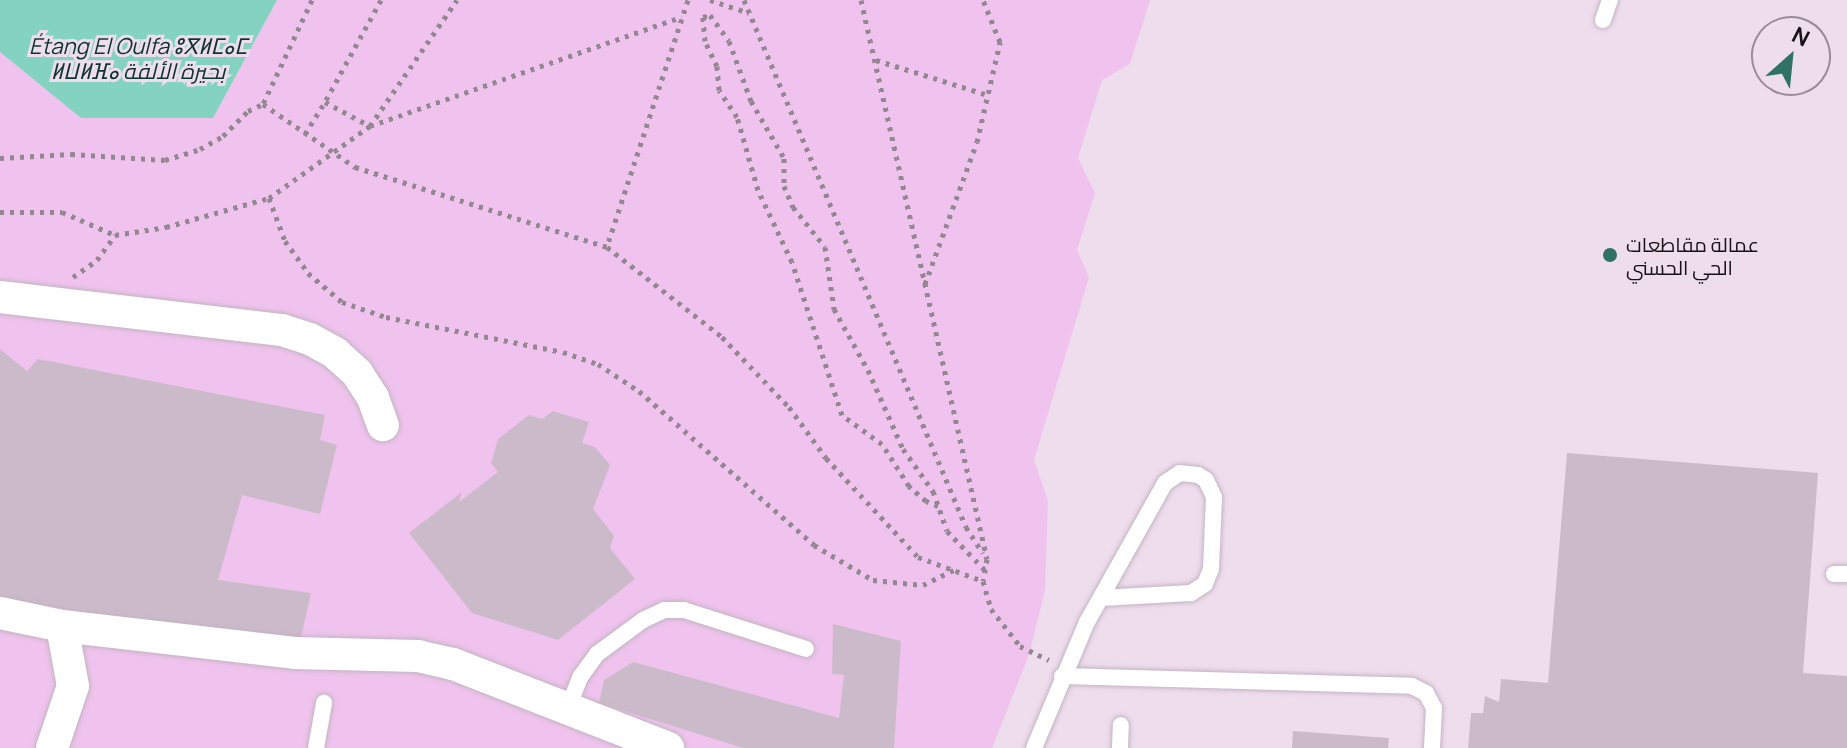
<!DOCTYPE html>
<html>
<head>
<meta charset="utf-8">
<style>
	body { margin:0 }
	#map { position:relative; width:1847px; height:748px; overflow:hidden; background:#eedded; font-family:Manrope,Cairo,"Noto Sans Tifinagh",sans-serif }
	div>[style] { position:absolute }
	.green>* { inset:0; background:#efc3ed }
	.water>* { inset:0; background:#83d3c0 }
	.building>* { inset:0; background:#cbbbca }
	.path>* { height:5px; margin-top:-2.5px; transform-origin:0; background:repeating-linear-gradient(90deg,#938792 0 4px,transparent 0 10px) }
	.roads { filter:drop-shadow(0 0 2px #c4b4c3) drop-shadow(0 0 2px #c4b4c3) }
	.service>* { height:16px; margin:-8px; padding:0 8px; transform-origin:8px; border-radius:8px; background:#fff }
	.minor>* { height:32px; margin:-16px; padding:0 16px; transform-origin:16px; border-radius:16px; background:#fff }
	.dots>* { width:22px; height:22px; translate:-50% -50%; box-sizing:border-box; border:4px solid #eedded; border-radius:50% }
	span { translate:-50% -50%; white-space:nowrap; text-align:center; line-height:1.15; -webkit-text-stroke:6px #eedded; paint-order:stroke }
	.poi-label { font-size:20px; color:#181217 }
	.left { translate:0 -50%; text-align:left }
	.water-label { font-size:22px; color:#0d342c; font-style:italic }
	.north { position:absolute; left:1751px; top:16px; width:80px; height:80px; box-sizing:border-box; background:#eedded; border:2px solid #988c97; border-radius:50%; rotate:27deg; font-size:22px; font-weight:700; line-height:32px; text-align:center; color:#181217 }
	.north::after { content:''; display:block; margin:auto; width:28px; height:36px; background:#2f7264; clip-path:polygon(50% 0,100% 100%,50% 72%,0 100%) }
</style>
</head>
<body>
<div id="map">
	<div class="green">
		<i style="clip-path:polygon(277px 0,1150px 0,1130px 64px,1102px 80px,1078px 158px,1095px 193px,1077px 250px,1089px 277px,1034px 460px,1048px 501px,1045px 590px,1029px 655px,992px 748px,0 748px,0 52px,81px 118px,213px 118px)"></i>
	</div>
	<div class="water">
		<i style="clip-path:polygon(0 0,277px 0,213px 118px,81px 118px,0 52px)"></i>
	</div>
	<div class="building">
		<i style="clip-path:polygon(0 349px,27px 371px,38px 359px,325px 415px,320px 440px,337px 445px,320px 514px,242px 495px,218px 580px,311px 593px,299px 646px,0 599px)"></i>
		<i style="clip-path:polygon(553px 411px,589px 422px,582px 443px,595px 447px,610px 465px,593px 509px,614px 536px,610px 548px,635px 579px,558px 640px,472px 613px,409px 533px,462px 492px,459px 502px,498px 472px,491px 463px,498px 439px,529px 415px,542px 419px)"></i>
		<i style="clip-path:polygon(1567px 453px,1818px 473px,1803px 673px,1847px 676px,1847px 748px,1468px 748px,1471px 713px,1483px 713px,1485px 696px,1499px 702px,1501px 679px,1548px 683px)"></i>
		<i style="clip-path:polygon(833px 624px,901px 641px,894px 748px,743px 748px,599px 703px,604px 680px,633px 662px,839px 718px,844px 675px,832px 674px)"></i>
		<i style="clip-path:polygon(1293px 731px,1389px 738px,1388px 748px,1292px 748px)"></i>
	</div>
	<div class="path">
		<i style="left:312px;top:0;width:115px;rotate:115.2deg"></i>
		<i style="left:263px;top:104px;width:112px;rotate:34.4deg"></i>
		<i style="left:355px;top:167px;width:264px;rotate:17.6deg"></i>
		<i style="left:381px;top:0;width:116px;rotate:118.8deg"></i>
		<i style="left:325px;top:102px;width:51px;rotate:28.1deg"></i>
		<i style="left:370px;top:126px;width:330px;rotate:-19.3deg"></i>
		<i style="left:688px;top:0;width:260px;rotate:108.2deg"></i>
		<i style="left:607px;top:247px;width:146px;rotate:38deg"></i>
		<i style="left:722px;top:337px;width:97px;rotate:46.3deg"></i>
		<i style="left:789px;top:407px;width:63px;rotate:54deg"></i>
		<i style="left:826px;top:458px;width:135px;rotate:47.1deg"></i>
		<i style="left:918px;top:557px;width:69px;rotate:20.3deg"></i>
		<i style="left:710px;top:0;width:41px;rotate:18.4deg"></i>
		<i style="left:744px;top:0;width:572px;rotate:67.16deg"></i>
		<i style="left:966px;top:527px;width:31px;rotate:57deg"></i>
		<i style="left:861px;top:0;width:573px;rotate:77.3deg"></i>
		<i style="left:987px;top:559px;width:22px;rotate:100deg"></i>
		<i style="left:983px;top:581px;width:29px;rotate:74deg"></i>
		<i style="left:991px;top:609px;width:47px;rotate:51.9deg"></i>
		<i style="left:1020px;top:646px;width:32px;rotate:26deg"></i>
		<i style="left:876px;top:60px;width:117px;rotate:17.4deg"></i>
		<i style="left:305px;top:134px;width:38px;rotate:-58deg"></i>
		<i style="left:0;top:158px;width:71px;rotate:-3.2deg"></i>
		<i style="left:71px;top:154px;width:94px;rotate:3.7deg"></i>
		<i style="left:165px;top:160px;width:37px;rotate:-17deg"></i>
		<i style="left:200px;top:149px;width:26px;rotate:-29deg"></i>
		<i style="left:223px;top:136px;width:35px;rotate:-45deg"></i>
		<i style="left:248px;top:111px;width:17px;rotate:-25deg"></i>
		<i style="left:269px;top:198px;width:46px;rotate:69.6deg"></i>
		<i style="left:285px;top:241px;width:39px;rotate:54deg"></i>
		<i style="left:308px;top:273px;width:45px;rotate:40.5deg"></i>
		<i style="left:342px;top:302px;width:46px;rotate:18.8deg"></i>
		<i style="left:386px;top:317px;width:180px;rotate:11.2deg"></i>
		<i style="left:563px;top:352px;width:37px;rotate:19deg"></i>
		<i style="left:598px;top:364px;width:49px;rotate:33.4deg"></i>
		<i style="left:639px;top:391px;width:233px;rotate:41.3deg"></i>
		<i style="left:814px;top:545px;width:69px;rotate:30.7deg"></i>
		<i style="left:873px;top:580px;width:50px;rotate:5.7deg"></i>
		<i style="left:923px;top:585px;width:34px;rotate:-26deg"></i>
		<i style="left:0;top:212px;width:62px"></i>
		<i style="left:62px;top:212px;width:58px;rotate:23.5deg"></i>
		<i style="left:115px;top:235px;width:52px;rotate:-8.9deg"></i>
		<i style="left:166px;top:227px;width:107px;rotate:-15.7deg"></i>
		<i style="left:269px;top:198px;width:124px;rotate:-35.5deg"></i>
		<i style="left:370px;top:126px;width:153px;rotate:-55.4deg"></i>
		<i style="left:73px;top:277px;width:29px;rotate:-35deg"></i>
		<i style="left:97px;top:260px;width:31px;rotate:-54deg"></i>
		<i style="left:925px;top:284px;width:151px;rotate:-69.9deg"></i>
		<i style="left:977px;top:142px;width:103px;rotate:-77deg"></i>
		<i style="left:1000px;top:42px;width:45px;rotate:-112deg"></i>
		<i style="left:938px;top:506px;width:13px;rotate:-157deg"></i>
		<i style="left:926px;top:501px;width:23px;rotate:-139deg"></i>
		<i style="left:909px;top:486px;width:50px;rotate:-122.7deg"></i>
		<i style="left:882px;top:444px;width:49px;rotate:-144.1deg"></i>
		<i style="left:842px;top:415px;width:161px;rotate:-108.1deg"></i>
		<i style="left:792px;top:262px;width:80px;rotate:-115.3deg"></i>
		<i style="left:758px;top:190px;width:76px;rotate:-106deg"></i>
		<i style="left:737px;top:117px;width:32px;rotate:-124deg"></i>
		<i style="left:719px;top:90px;width:24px;rotate:-95deg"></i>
		<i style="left:717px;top:66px;width:28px;rotate:-116deg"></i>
		<i style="left:705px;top:41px;width:24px;rotate:-95deg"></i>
		<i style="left:703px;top:17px;width:7px;rotate:-16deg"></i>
		<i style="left:710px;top:15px;width:32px;rotate:54deg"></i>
		<i style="left:729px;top:41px;width:64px;rotate:69.9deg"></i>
		<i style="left:751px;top:101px;width:66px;rotate:59.9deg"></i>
		<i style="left:784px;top:158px;width:28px;rotate:90deg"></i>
		<i style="left:784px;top:186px;width:23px;rotate:67deg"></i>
		<i style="left:793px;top:207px;width:51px;rotate:51.3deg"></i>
		<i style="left:825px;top:247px;width:63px;rotate:81.7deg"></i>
		<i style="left:834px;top:309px;width:70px;rotate:60.9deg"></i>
		<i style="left:868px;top:370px;width:86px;rotate:66.1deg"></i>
		<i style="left:903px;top:449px;width:52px;rotate:54.5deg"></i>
		<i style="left:933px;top:491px;width:42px;rotate:70.7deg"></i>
		<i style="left:947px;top:531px;width:54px;rotate:45.7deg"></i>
	</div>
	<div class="roads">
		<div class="service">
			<i style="left:1603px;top:20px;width:21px;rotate:-71deg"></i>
			<i style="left:1834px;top:574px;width:13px"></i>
			<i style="left:1062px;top:676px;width:350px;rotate:1.6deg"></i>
			<i style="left:1412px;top:686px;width:16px;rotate:27deg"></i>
			<i style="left:1426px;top:693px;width:17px;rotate:62deg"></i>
			<i style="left:1434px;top:708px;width:40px;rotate:92.9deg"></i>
			<i style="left:567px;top:710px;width:37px;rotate:-68deg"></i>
			<i style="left:581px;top:676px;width:27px;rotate:-54deg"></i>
			<i style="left:597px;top:654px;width:57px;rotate:-36.5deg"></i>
			<i style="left:643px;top:620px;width:23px;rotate:-25deg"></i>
			<i style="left:664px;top:610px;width:20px"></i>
			<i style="left:684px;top:610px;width:128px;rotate:17.7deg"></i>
			<i style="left:316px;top:748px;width:46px;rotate:-79.9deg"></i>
			<i style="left:1034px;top:748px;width:137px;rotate:-67.2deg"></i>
			<i style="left:1087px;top:622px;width:159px;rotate:-60.7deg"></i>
			<i style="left:1165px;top:483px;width:18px;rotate:-34deg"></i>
			<i style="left:1180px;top:473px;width:18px;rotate:6deg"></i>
			<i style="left:1198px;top:475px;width:9px;rotate:32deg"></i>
			<i style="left:1206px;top:480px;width:19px;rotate:65deg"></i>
			<i style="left:1214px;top:497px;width:72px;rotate:92.4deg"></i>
			<i style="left:1211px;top:569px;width:16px;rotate:112deg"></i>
			<i style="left:1205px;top:584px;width:17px;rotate:147deg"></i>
			<i style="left:1191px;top:593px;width:90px;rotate:176.8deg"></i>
			<i style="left:1120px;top:748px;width:23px;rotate:-88deg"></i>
		</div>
		<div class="minor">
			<i style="left:0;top:297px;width:284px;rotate:6.7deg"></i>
			<i style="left:282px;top:330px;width:29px;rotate:18deg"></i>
			<i style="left:310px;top:339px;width:29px;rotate:29deg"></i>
			<i style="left:335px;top:353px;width:30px;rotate:42deg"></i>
			<i style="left:357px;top:373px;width:30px;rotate:57deg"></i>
			<i style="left:373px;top:398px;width:29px;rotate:70deg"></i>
			<i style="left:0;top:613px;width:63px;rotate:11.8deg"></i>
			<i style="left:62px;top:626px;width:234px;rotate:6.6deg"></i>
			<i style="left:294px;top:653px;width:124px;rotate:1.4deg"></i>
			<i style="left:418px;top:656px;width:36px;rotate:13deg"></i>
			<i style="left:453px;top:664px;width:231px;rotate:21.3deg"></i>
			<i style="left:52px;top:748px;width:65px;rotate:-71.3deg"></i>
			<i style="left:73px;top:686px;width:61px;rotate:-100.4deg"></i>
		</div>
	</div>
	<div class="dots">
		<i style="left:1610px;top:255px;background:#2f7264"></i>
	</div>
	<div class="poi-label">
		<span class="left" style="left:1626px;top:256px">عمالة مقاطعات<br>الحي الحسني</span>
	</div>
	<div class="water-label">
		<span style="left:138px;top:59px">Étang El Oulfa ⵓⴳⵍⵎⴰⵎ<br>ⵍⵡⵍⴼⴰ بحيرة الألفة</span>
	</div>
	<div class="north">N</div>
</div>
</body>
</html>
